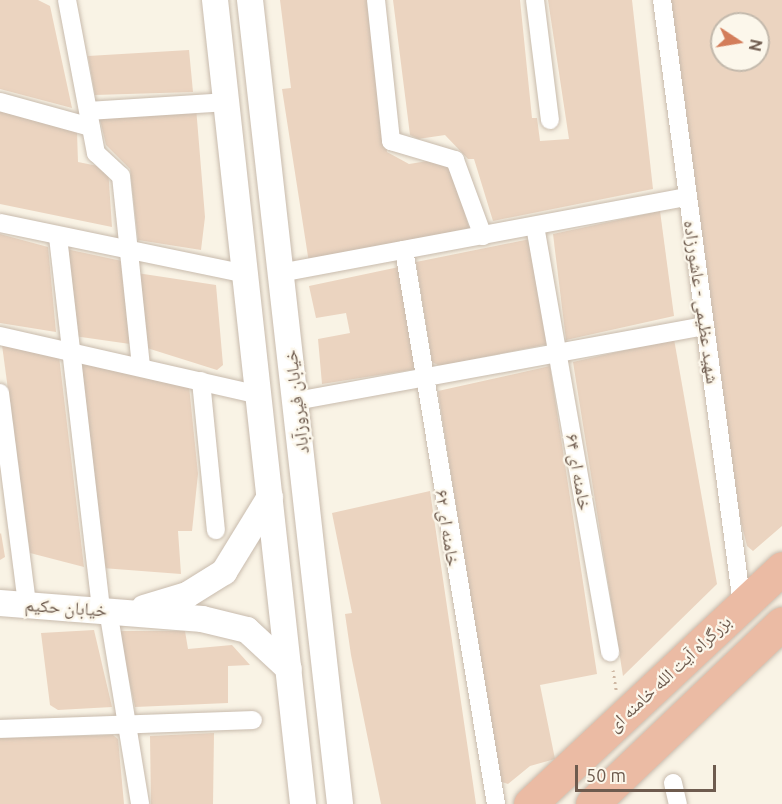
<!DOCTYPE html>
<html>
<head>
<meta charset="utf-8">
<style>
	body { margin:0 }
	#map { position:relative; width:782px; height:804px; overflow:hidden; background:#f9f3e5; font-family:Ubuntu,"Noto Naskh Arabic",sans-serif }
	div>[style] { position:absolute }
	.building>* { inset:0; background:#ebd4c0 }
	.path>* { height:3px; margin-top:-1.5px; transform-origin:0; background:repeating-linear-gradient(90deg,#cfb8a4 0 1.5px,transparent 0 6px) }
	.roads { filter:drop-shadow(0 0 2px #c8bbad) drop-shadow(0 0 2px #c8bbad) }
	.street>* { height:18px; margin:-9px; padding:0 9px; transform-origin:9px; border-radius:9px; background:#fff }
	.secondary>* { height:26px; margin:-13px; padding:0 13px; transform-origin:13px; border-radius:13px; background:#fff }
	.highway>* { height:33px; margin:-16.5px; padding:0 16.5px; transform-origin:16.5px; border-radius:16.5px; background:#ebbba4 }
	span { translate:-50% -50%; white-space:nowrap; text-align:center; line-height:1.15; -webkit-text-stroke:4.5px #fcf7eb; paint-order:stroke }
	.street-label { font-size:18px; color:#6e5b4e }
	.north { position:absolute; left:710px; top:12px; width:60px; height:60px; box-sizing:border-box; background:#fcf7eb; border:2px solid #c3b9ac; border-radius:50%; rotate:102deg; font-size:16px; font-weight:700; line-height:24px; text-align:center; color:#6e5b4e }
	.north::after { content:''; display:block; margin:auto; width:21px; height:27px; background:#d37d5a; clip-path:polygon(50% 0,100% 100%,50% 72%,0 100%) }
	.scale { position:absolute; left:575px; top:765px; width:141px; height:27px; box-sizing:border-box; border:3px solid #6e5b4e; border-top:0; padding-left:8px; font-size:18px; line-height:21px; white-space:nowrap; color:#6e5b4e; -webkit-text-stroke:4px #fcf7eb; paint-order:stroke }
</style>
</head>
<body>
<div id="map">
	<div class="building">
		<i style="clip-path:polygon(0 0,38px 0,50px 6px,72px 108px,0 89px)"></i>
		<i style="clip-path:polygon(280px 0,370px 0,387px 152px,409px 164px,440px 159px,452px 167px,469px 228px,309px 263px,282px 89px,291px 88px)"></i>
		<i style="clip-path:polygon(393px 0,520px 0,532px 118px,537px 118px,540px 141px,569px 139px,548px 0,632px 0,653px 189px,493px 221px,474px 159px,468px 159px,445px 135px,418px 139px,410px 135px)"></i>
		<i style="clip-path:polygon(evenodd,666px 0,782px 0,782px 526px,753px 551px,747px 546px,733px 490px,666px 0,722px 24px,758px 24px,758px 60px,722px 60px,722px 24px)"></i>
		<i style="clip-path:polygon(189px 50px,193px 92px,95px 95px,88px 56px)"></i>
		<i style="clip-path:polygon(196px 107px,205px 217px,201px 250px,138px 240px,130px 169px,106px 145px,99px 115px)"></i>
		<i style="clip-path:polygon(0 111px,77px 132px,78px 162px,108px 168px,112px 227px,0 204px)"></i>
		<i style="clip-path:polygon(660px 211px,674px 316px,566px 340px,553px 234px)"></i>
		<i style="clip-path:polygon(0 234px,48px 247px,56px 332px,0 323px)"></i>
		<i style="clip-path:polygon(535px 238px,553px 343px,440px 366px,432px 362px,416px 262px)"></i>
		<i style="clip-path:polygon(66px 249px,122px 261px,130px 344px,74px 336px)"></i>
		<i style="clip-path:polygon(399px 267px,417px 369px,322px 384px,318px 339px,350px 333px,346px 313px,316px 318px,309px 286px)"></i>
		<i style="clip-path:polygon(137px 273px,216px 285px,223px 365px,217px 370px,147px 348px)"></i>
		<i style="clip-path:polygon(674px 339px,717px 584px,623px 676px,573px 362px)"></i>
		<i style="clip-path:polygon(2px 345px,59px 356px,84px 567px,30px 553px)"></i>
		<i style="clip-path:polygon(76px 361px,189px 386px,198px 474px,192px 531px,178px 531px,181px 574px,102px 568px)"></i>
		<i style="clip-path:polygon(550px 366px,597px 674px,540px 685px,555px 759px,530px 766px,508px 784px,502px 782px,494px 750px,438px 391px)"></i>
		<i style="clip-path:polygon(430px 491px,476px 804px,381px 804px,351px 655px,345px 614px,352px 613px,332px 513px)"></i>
		<i style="clip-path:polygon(1px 533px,5px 557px,0 560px,0 534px)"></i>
		<i style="clip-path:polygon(94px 630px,112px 707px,58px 710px,50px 705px,41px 633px)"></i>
		<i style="clip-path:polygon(118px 631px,185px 631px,188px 649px,232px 645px,250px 665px,228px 666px,228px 703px,135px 707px)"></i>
		<i style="clip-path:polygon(214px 733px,213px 804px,151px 804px,150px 736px)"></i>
		<i style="clip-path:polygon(113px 735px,118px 739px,124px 804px,0 804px,0 738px)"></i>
	</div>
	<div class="path">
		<i style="left:613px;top:670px;width:20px;rotate:81deg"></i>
	</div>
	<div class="roads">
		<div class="street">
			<i style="left:67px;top:0;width:156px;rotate:79.3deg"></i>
			<i style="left:96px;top:153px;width:34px;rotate:43deg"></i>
			<i style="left:121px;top:176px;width:192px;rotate:84deg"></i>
			<i style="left:376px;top:0;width:142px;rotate:83.9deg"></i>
			<i style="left:391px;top:141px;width:67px;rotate:16.5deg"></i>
			<i style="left:455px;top:160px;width:81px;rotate:69.8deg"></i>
			<i style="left:535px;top:0;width:121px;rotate:82.9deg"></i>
			<i style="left:662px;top:0;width:609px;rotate:82.46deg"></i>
			<i style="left:0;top:102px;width:94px;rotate:15.4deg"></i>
			<i style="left:89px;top:111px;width:138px;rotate:-3.7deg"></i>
			<i style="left:0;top:223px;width:251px;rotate:11.7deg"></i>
			<i style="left:535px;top:226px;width:433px;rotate:80deg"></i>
			<i style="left:58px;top:237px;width:375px;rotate:83.4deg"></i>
			<i style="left:404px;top:250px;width:562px;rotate:80.57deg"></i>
			<i style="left:280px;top:273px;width:415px;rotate:-10.6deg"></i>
			<i style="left:0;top:336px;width:266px;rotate:12.8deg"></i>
			<i style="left:201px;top:381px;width:150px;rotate:84.3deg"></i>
			<i style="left:0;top:393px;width:213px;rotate:82.7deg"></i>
			<i style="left:296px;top:401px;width:416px;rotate:-10.4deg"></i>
			<i style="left:108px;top:610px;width:197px;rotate:80.6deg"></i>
			<i style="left:0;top:729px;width:253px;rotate:-2deg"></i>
			<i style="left:673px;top:783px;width:22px;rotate:77deg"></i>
		</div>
		<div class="secondary">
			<i style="left:215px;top:0;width:809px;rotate:83.75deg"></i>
			<i style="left:250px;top:0;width:809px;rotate:83.61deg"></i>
			<i style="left:0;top:603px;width:203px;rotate:4.5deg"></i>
			<i style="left:202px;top:619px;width:46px;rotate:13.7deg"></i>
			<i style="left:247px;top:630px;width:57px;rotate:42.9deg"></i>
			<i style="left:144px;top:608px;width:45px;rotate:-16.8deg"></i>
			<i style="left:187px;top:595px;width:44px;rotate:-31.9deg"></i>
			<i style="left:224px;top:572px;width:88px;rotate:-58.5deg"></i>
		</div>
		<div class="highway">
			<i style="left:530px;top:804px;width:345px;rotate:-43.1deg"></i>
			<i style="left:592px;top:804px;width:262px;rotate:-43.6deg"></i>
		</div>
	</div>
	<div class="street-label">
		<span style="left:702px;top:302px;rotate:82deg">شهید عظیمی - عاشورزاده</span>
		<span style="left:296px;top:402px;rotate:-97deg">خیابان فیروزآباد</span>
		<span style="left:579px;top:472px;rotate:80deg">خامنه ای ۶۴</span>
		<span style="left:448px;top:528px;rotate:81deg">خامنه ای ۶۲</span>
		<span style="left:66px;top:607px;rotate:4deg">خیابان حکیم</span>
		<span style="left:669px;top:673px;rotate:-43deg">بزرگراه آیت الله خامنه ای</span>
	</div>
	<div class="north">N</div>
	<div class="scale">50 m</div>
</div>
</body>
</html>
